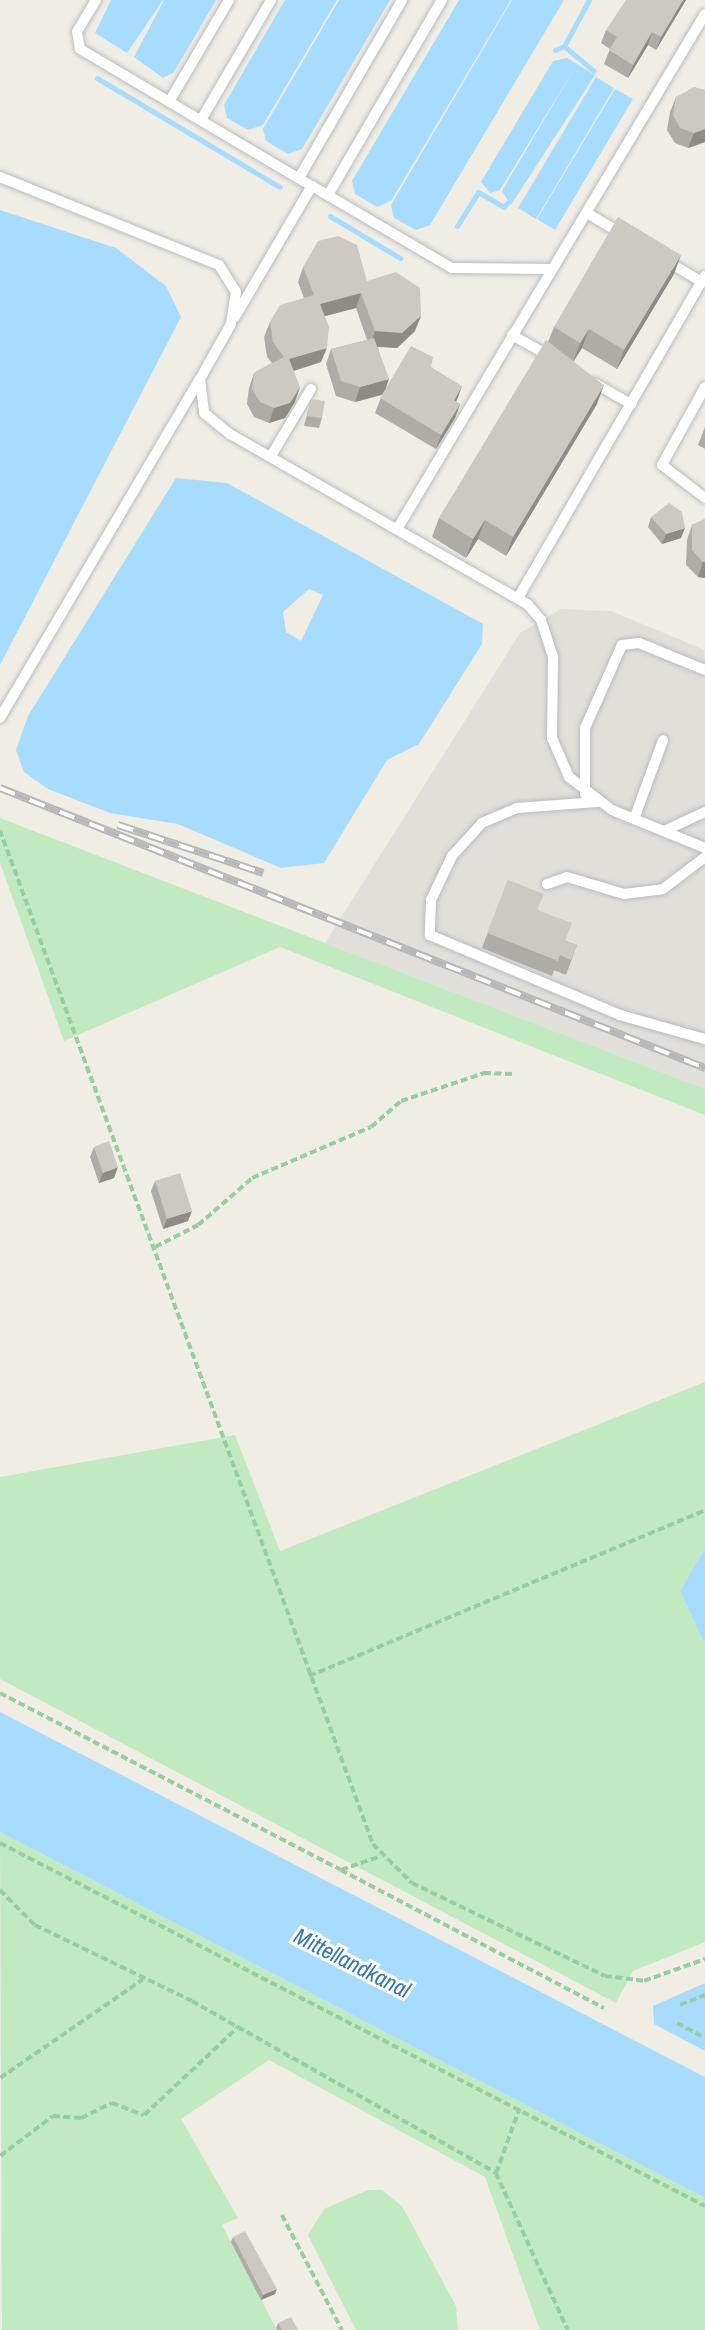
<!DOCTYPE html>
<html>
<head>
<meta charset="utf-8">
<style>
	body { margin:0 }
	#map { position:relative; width:705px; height:2330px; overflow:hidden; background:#f0ede5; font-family:"Archivo Narrow",sans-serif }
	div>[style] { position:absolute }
	.industrial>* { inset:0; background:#e1dfd9 }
	.green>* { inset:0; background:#c2eac0 }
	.water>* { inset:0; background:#a7dcff }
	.stream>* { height:5px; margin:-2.5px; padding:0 2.5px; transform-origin:2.5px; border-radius:2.5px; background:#a7dcff }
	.path>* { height:3.5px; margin-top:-1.75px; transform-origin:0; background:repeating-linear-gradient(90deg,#98cca4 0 7px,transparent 0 10.5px) }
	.roads { filter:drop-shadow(0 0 2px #b8bbc0) drop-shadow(0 0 2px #b8bbc0) }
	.service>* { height:10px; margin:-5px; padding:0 5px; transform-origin:5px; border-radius:5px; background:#fff }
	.rail>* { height:8px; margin-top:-4px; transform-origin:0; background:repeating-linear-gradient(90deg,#fff 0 16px,#b6b7b8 0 32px); box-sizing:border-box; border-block:2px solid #b6b7b8 }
	.wall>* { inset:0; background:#afaca7 }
	.shaded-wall>* { inset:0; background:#8f8c88 }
	.building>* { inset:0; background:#ccc8c2 }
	span { translate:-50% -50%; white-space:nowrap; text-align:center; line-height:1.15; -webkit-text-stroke:6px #fff; paint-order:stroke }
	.water-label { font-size:23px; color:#3778b2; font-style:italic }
</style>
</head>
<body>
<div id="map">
	<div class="industrial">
		<i style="clip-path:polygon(561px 609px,611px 611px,705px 650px,705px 1089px,325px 943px,520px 633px)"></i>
	</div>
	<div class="green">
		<i style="clip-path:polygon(0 818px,705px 1089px,705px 1115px,280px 947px,64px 1041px,0 863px)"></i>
		<i style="clip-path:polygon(705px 1382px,705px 1548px,680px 1591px,705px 1645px,705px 1942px,633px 1971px,616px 2003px,0 1679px,0 1477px,235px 1435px,280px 1551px)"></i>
		<i style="clip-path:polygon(0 1832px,705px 2198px,705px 2330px,540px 2330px,485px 2177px,269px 2060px,181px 2119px,238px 2218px,222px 2225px,277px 2330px,2px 2330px)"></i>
		<i style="clip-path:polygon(368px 2190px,382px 2190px,402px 2206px,456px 2306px,458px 2330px,356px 2330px,308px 2235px,324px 2209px)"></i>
	</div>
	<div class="water">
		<i style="clip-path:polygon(111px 0,163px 0,127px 53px,95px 33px)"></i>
		<i style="clip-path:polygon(164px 0,216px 0,174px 72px,163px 78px,134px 57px)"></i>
		<i style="clip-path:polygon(285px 0,337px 0,263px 125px,248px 130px,227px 118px,224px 105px)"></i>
		<i style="clip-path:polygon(339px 0,390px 0,302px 149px,288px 154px,266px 141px,263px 129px)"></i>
		<i style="clip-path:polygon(459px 0,511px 0,391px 201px,377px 207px,355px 194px,352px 181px)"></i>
		<i style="clip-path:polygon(512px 0,564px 0,430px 225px,416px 230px,394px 218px,391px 205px)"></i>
		<i style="clip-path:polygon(567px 58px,595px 75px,511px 205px,502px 191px,576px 66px,500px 190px,490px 193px,481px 182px,553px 61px)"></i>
		<i style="clip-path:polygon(596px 77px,614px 88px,536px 219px,518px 208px)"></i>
		<i style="clip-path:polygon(615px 89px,633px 99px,555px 230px,537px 219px)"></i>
		<i style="clip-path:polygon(0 210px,116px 248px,166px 286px,181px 317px,0 665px)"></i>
		<i style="clip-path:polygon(evenodd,176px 478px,227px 483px,483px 624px,482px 644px,419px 744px,387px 760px,324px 863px,281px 868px,178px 824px,110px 813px,48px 789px,24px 772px,16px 750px,28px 716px,176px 478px,309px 589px,323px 595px,301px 641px,286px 632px,283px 612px,309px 589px)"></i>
		<i style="clip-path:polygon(705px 1548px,705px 1645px,680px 1591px)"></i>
		<i style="clip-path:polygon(0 1712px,705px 2077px,705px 2198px,0 1832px)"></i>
		<i style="clip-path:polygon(705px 1983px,705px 2051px,654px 2024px,653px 2006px)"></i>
	</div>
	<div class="stream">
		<i style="left:589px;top:0;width:52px;rotate:118.5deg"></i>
		<i style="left:564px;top:46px;width:39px;rotate:40deg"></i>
		<i style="left:555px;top:50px;width:10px;rotate:-24deg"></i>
		<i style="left:97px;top:78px;width:213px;rotate:30.8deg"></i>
		<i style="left:330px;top:216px;width:82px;rotate:31deg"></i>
		<i style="left:457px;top:226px;width:40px;rotate:-58deg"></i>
		<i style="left:478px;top:192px;width:30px;rotate:30deg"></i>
		<i style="left:504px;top:207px;width:5px;rotate:-53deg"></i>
	</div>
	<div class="path">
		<i style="left:0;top:830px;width:1080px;rotate:69.8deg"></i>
		<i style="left:373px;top:1844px;width:55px;rotate:45deg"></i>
		<i style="left:412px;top:1883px;width:214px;rotate:25.7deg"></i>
		<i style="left:605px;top:1976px;width:39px;rotate:7deg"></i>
		<i style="left:644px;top:1981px;width:65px;rotate:-19.8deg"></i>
		<i style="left:155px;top:1247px;width:48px;rotate:-27.1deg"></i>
		<i style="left:198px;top:1225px;width:72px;rotate:-41deg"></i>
		<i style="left:252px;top:1178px;width:129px;rotate:-23.2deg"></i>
		<i style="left:371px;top:1127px;width:40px;rotate:-41deg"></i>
		<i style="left:401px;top:1101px;width:88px;rotate:-18.6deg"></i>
		<i style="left:484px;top:1073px;width:31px;rotate:2deg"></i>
		<i style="left:309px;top:1676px;width:429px;rotate:-22.7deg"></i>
		<i style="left:0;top:1693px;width:384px;rotate:27.4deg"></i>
		<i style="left:341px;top:1870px;width:42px;rotate:-19.3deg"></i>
		<i style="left:0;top:1843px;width:793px;rotate:27.24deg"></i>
		<i style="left:341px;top:1870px;width:297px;rotate:27.7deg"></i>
		<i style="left:0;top:1890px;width:49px;rotate:45deg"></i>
		<i style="left:35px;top:1925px;width:174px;rotate:25.8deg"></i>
		<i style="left:192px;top:2001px;width:349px;rotate:29.5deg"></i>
		<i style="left:496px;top:2173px;width:173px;rotate:65.4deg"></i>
		<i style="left:680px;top:2005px;width:27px;rotate:-22deg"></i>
		<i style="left:677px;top:2023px;width:32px;rotate:28deg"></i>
		<i style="left:0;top:2078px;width:173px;rotate:-34.6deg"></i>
		<i style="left:0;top:2156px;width:66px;rotate:-37deg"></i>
		<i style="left:53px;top:2116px;width:28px;rotate:4deg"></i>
		<i style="left:81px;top:2118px;width:34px;rotate:-26deg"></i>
		<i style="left:112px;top:2103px;width:34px;rotate:21deg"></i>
		<i style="left:144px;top:2115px;width:129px;rotate:-43.1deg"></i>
		<i style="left:496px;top:2173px;width:68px;rotate:-70.2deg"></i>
		<i style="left:282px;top:2215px;width:130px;rotate:62.4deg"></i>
	</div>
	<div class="roads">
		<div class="service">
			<i style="left:96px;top:0;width:37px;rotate:121deg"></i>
			<i style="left:77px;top:32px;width:17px;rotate:80deg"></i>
			<i style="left:80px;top:49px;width:269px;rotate:30.6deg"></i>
			<i style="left:312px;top:186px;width:162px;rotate:30.4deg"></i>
			<i style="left:452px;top:268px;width:100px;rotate:0.6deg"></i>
			<i style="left:169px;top:102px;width:118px;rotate:-59.5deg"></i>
			<i style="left:201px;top:120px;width:139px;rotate:-59.7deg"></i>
			<i style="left:0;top:177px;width:236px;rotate:21.9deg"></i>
			<i style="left:219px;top:265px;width:32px;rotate:58deg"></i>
			<i style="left:236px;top:292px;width:32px;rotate:99deg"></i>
			<i style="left:231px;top:324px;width:63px;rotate:119.4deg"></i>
			<i style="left:200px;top:379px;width:34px;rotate:83deg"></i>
			<i style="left:204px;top:413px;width:33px;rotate:39deg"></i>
			<i style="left:230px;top:434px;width:344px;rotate:29.8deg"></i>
			<i style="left:528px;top:605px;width:20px;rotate:49deg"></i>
			<i style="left:541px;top:620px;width:40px;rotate:72deg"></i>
			<i style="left:553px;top:658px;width:80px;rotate:90.7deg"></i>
			<i style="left:552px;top:738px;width:43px;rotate:66.4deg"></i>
			<i style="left:569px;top:777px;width:54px;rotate:37.5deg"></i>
			<i style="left:612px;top:810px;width:100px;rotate:22.2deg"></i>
			<i style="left:299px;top:178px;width:206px;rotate:-59.9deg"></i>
			<i style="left:328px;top:195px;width:226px;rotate:-59.7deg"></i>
			<i style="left:587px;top:213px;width:41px;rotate:31deg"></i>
			<i style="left:665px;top:260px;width:43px;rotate:30.7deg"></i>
			<i style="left:235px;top:317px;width:152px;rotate:-59.6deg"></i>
			<i style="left:512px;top:335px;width:45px;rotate:29.4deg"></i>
			<i style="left:594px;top:383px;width:43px;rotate:29.6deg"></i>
			<i style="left:705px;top:387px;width:89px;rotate:118.9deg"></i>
			<i style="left:662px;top:465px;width:54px;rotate:37.5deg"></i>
			<i style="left:271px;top:456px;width:78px;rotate:-59.2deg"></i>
			<i style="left:399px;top:526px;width:596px;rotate:-59.14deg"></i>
			<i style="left:518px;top:598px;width:372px;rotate:-59.9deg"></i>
			<i style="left:0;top:718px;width:392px;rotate:-59.5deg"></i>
			<i style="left:585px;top:794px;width:66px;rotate:-90deg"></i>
			<i style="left:585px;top:728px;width:91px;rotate:-66deg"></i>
			<i style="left:622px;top:645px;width:17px;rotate:-7deg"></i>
			<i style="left:639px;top:643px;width:71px;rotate:22.2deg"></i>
			<i style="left:597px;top:802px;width:80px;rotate:175.7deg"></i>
			<i style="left:517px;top:808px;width:38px;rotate:157deg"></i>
			<i style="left:482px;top:823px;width:45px;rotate:132.3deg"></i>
			<i style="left:452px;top:856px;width:49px;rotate:115.5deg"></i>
			<i style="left:431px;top:900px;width:35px;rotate:92deg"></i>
			<i style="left:430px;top:935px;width:206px;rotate:22.8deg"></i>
			<i style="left:620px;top:1015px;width:88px;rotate:15.8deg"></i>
			<i style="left:634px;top:819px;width:84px;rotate:-69.8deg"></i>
			<i style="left:664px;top:831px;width:45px;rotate:-24.9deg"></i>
			<i style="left:547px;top:884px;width:21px;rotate:-19deg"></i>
			<i style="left:567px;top:877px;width:59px;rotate:16.6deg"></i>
			<i style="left:624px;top:894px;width:39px;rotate:-7deg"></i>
			<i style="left:663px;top:889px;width:53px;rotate:-37.3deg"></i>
		</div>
	</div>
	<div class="rail">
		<i style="left:0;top:788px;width:759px;rotate:21.66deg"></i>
		<i style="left:118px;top:825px;width:153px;rotate:18.3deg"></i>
	</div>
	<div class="wall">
		<i style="clip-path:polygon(686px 0,656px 50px,648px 45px,628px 78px,604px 64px,610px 49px,601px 43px,606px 30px)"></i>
		<i style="clip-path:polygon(705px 90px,705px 142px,688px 148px,675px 143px,667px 130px,670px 112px,676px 97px)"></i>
		<i style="clip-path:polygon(303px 267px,367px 281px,415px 331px,397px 348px,378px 347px,386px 388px,431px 367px,456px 402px,460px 404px,455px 418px,436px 449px,375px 413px,382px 395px,355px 402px,336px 396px,326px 364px,331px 349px,367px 340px,356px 308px,325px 316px,321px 362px,294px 371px,295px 402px,285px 418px,269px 423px,254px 417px,247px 404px,249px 388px,254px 373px,272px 363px,267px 357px,264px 337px,270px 322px,304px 298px,298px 282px)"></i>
		<i style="clip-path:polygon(674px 274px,617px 369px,582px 348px,574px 361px,597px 404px,506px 556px,478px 539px,466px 558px,432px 537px,439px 518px,548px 342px,554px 327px)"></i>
		<i style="clip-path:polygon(311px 399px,322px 418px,319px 428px,304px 426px)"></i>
		<i style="clip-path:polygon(705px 427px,705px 449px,698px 445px)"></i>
		<i style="clip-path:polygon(651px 517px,681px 538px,662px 544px,648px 527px)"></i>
		<i style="clip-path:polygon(705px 519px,705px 578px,698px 577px,686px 565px,687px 540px,692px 525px)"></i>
		<i style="clip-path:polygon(508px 880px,538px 910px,566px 941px,577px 945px,566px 975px,554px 970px,552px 976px,482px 948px)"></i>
		<i style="clip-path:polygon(94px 1147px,114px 1178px,99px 1183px,90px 1157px)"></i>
		<i style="clip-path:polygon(155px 1181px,188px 1221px,163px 1229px,151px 1191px)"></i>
		<i style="clip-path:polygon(233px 2237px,275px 2294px,261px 2300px,231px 2242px)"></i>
		<i style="clip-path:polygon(278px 2323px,298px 2330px,277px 2330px,276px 2328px)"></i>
	</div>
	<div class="shaded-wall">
		<i style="clip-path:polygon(683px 0,686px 0,656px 50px,661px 37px)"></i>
		<i style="clip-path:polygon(652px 32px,648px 45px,628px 78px,633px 65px)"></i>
		<i style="clip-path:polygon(705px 129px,705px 142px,688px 148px,694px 133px)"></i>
		<i style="clip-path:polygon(681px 255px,674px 274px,617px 369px,624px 350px)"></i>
		<i style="clip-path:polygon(361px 293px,356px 308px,314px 319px,320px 304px)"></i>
		<i style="clip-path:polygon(421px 316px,415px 331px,397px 348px,370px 346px,375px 331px)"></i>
		<i style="clip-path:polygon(589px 329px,582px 348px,573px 362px,580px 343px)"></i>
		<i style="clip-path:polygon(327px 348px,321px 362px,283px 374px,289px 359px)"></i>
		<i style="clip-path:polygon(389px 379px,384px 394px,355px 402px,360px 387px)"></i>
		<i style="clip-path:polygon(604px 385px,597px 404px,506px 556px,513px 537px)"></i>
		<i style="clip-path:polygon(462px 386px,457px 400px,448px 415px,454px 400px)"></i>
		<i style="clip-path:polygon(300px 387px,295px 402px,285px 418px,269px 423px,274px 408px)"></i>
		<i style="clip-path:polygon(460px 404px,455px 418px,436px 449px,441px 435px)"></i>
		<i style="clip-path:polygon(485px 520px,478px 539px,466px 558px,473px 539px)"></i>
		<i style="clip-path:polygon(685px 528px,681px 538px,662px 544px,666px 534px)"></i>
		<i style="clip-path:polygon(703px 562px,705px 562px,705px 578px,698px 577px)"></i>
		<i style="clip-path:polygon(118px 1167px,114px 1178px,99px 1183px,103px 1173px)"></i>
		<i style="clip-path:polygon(192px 1211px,188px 1221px,163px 1229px,167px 1219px)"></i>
		<i style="clip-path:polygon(277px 2289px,275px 2294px,261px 2300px,263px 2295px)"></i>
	</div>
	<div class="building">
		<i style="clip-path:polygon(626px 0,683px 0,661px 37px,652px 32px,633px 65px,609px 50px,617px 37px,606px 30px)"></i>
		<i style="clip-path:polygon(694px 87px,705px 90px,705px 129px,694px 133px,680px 128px,673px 115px,676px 97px)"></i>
		<i style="clip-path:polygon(618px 217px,681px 255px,624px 350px,589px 329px,580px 343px,554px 327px)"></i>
		<i style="clip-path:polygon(338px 236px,357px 245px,367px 281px,396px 272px,420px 288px,421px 316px,402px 333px,375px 331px,361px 293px,320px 304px,329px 327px,327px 348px,289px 359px,300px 387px,290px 403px,274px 408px,260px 402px,252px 389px,254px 373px,284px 357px,273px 342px,270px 322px,280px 305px,314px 295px,303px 267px,318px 241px)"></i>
		<i style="clip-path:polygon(374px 338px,389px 379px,360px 387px,341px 381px,331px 349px)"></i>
		<i style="clip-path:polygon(546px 340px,604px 385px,513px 537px,485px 520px,473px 539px,439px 518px)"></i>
		<i style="clip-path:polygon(411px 346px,433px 357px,431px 367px,462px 386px,454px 400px,460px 404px,441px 435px,380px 398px)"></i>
		<i style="clip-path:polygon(311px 399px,325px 401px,322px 418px,307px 416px)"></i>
		<i style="clip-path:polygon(669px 503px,682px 512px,685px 528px,666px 534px,651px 517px)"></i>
		<i style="clip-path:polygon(705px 519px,705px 562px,703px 562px,692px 550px,692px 525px)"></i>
		<i style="clip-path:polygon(508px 880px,544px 894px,537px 910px,572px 923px,565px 941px,577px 945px,571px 960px,560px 955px,558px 961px,487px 933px)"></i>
		<i style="clip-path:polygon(109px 1141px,118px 1167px,103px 1173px,94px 1147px)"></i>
		<i style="clip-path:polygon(180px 1173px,192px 1211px,167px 1219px,155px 1181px)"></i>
		<i style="clip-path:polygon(245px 2231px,277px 2289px,263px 2295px,233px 2237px)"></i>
		<i style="clip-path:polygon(291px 2317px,298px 2330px,282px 2330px,278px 2323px)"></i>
	</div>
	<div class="water-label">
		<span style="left:352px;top:1963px;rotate:27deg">Mittellandkanal</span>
	</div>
</div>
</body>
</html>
